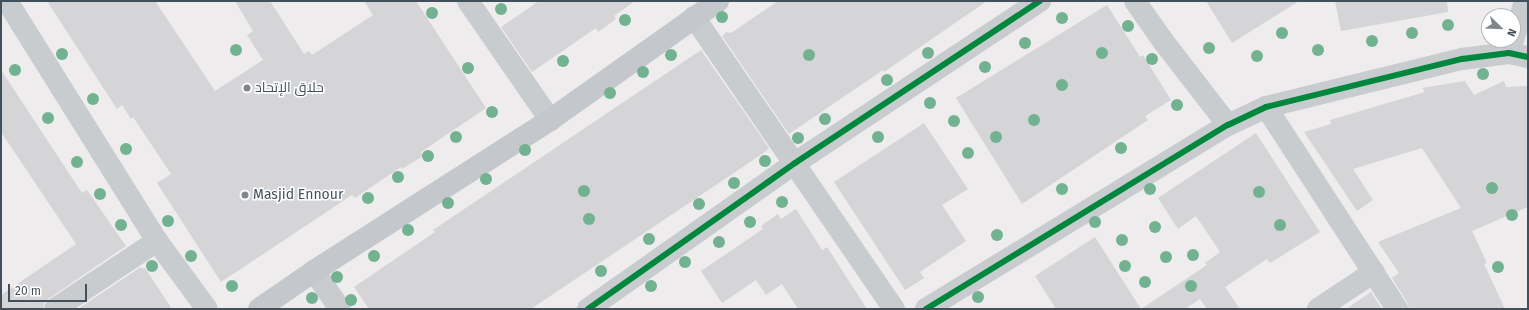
<!DOCTYPE html>
<html>
<head>
<meta charset="utf-8">
<style>
	body { margin:0 }
	#map { position:relative; width:1529px; height:310px; overflow:hidden; background:#eeecec; font-family:"Fira Sans",Cairo,sans-serif }
	div>[style] { position:absolute }
	.building>* { inset:0; background:#d5d4d7 }
	.minor>* { height:22px; margin:-11px; padding:0 11px; transform-origin:11px; border-radius:11px; background:#c8ccce }
	.major>* { height:22px; margin:-11px; padding:0 11px; transform-origin:11px; border-radius:11px; background:#c4c8cc }
	.cycleway>* { height:6px; margin:-3px; padding:0 3px; transform-origin:3px; border-radius:3px; background:#00873e }
	.trees>* { width:12px; height:12px; margin:-6px; border-radius:50%; background:#72b291 }
	.dots>* { width:11px; height:11px; translate:-50% -50%; box-sizing:border-box; border:2px solid #fff; border-radius:50% }
	span { translate:-50% -50%; white-space:nowrap; text-align:center; line-height:1.15; -webkit-text-stroke:3px #fff; paint-order:stroke }
	.poi-label { font-size:14px; color:#42505b }
	.left { translate:0 -50%; text-align:left }
	.frame { position:absolute; inset:0; border:2px solid #42505b; pointer-events:none }
	.north { position:absolute; left:1481px; top:8px; width:40px; height:40px; box-sizing:border-box; background:#fff; border:1px solid #b3b9bd; border-radius:50%; rotate:113deg; font-size:11px; font-weight:700; line-height:16px; text-align:center; color:#42505b }
	.north::after { content:''; display:block; margin:auto; width:14px; height:18px; background:#7e878e; clip-path:polygon(50% 0,100% 100%,50% 72%,0 100%) }
	.scale { position:absolute; left:8px; top:284px; width:79px; height:18px; box-sizing:border-box; border:2px solid #42505b; border-top:0; padding-left:5px; font-size:12px; line-height:14px; white-space:nowrap; color:#42505b; -webkit-text-stroke:3px #fff; paint-order:stroke }
</style>
</head>
<body>
<div id="map">
	<div class="building">
		<i style="clip-path:polygon(47px 1px,155px 1px,215px 91px,263px 60px,247px 35px,253px 31px,235px 1px,270px 1px,304px 54px,309px 51px,312px 55px,373px 15px,364px 1px,416px 1px,486px 108px,421px 152px,423px 156px,402px 169px,401px 167px,355px 198px,352px 195px,221px 282px,157px 183px,171px 174px,133px 117px,131px 119px,122px 105px,117px 109px)"></i>
		<i style="clip-path:polygon(539px 1px,635px 1px,614px 16px,616px 19px,598px 32px,596px 28px,532px 72px,501px 27px)"></i>
		<i style="clip-path:polygon(778px 1px,987px 1px,884px 72px,883px 70px,789px 134px,722px 36px,727px 32px,731px 33px)"></i>
		<i style="clip-path:polygon(1206px 1px,1299px 1px,1232px 43px)"></i>
		<i style="clip-path:polygon(1335px 1px,1447px 1px,1448px 12px,1341px 31px)"></i>
		<i style="clip-path:polygon(1107px 5px,1140px 57px,1143px 55px,1171px 100px,1145px 116px,1148px 120px,1022px 204px,956px 98px)"></i>
		<i style="clip-path:polygon(701px 50px,769px 148px,765px 152px,531px 309px,369px 309px,354px 287px,435px 232px,433px 230px)"></i>
		<i style="clip-path:polygon(1px 70px,82px 193px,87px 190px,126px 246px,48px 299px,44px 303px,43px 309px,1px 309px,1px 295px,76px 244px,1px 132px)"></i>
		<i style="clip-path:polygon(1465px 81px,1474px 95px,1504px 81px,1506px 87px,1528px 86px,1528px 207px,1472px 231px,1487px 263px,1484px 264px,1505px 309px,1409px 309px,1407px 302px,1392px 278px,1399px 273px,1378px 242px,1461px 208px,1422px 148px,1353px 169px,1373px 200px,1357px 211px,1304px 132px,1331px 124px,1330px 120px,1425px 92px,1422px 88px)"></i>
		<i style="clip-path:polygon(924px 123px,968px 189px,942px 205px,966px 241px,920px 272px,924px 278px,905px 290px,834px 182px)"></i>
		<i style="clip-path:polygon(1256px 133px,1320px 232px,1270px 263px,1267px 259px,1225px 287px,1240px 309px,1207px 309px,1200px 299px,1185px 309px,1056px 309px,1035px 276px,1095px 237px,1141px 309px,1207px 265px,1205px 263px,1220px 252px,1196px 216px,1178px 229px,1158px 198px)"></i>
		<i style="clip-path:polygon(796px 209px,822px 250px,827px 247px,867px 309px,798px 309px,782px 284px,766px 295px,756px 280px,722px 303px,701px 271px,763px 229px,761px 226px,778px 214px,781px 219px)"></i>
		<i style="clip-path:polygon(141px 267px,142px 269px,145px 268px,172px 309px,78px 309px)"></i>
		<i style="clip-path:polygon(1371px 292px,1382px 309px,1346px 309px)"></i>
	</div>
	<div class="minor">
		<i style="left:7px;top:1px;width:283px;rotate:58deg"></i>
		<i style="left:157px;top:241px;width:84px;rotate:53.7deg"></i>
		<i style="left:468px;top:1px;width:145px;rotate:55.4deg"></i>
		<i style="left:1135px;top:1px;width:49px;rotate:55deg"></i>
		<i style="left:1163px;top:41px;width:106px;rotate:52.3deg"></i>
		<i style="left:694px;top:17px;width:354px;rotate:55.6deg"></i>
		<i style="left:1509px;top:53px;width:54px;rotate:-72.9deg"></i>
		<i style="left:1266px;top:107px;width:241px;rotate:57deg"></i>
		<i style="left:314px;top:271px;width:46px;rotate:55.6deg"></i>
		<i style="left:55px;top:309px;width:123px;rotate:-33.7deg"></i>
		<i style="left:588px;top:309px;width:253px;rotate:-35.2deg"></i>
		<i style="left:795px;top:163px;width:294px;rotate:-33.5deg"></i>
		<i style="left:926px;top:309px;width:354px;rotate:-31.4deg"></i>
		<i style="left:1228px;top:125px;width:42px;rotate:-25.3deg"></i>
		<i style="left:1266px;top:107px;width:202px;rotate:-13.8deg"></i>
		<i style="left:1462px;top:59px;width:47px;rotate:-7.3deg"></i>
		<i style="left:1509px;top:53px;width:19px;rotate:12deg"></i>
		<i style="left:1318px;top:309px;width:67px;rotate:-33.5deg"></i>
	</div>
	<div class="major">
		<i style="left:259px;top:309px;width:67px;rotate:-34.6deg"></i>
		<i style="left:314px;top:271px;width:280px;rotate:-32.6deg"></i>
		<i style="left:550px;top:120px;width:206px;rotate:-35.3deg"></i>
	</div>
	<div class="cycleway">
		<i style="left:588px;top:309px;width:253px;rotate:-35.2deg"></i>
		<i style="left:795px;top:163px;width:294px;rotate:-33.5deg"></i>
		<i style="left:926px;top:309px;width:354px;rotate:-31.4deg"></i>
		<i style="left:1228px;top:125px;width:42px;rotate:-25.3deg"></i>
		<i style="left:1266px;top:107px;width:202px;rotate:-13.8deg"></i>
		<i style="left:1462px;top:59px;width:47px;rotate:-7.3deg"></i>
		<i style="left:1509px;top:53px;width:19px;rotate:12deg"></i>
	</div>
	<div class="trees">
		<i style="left:501px;top:9px"></i>
		<i style="left:432px;top:13px"></i>
		<i style="left:722px;top:17px"></i>
		<i style="left:1062px;top:18px"></i>
		<i style="left:625px;top:20px"></i>
		<i style="left:1448px;top:25px"></i>
		<i style="left:1128px;top:26px"></i>
		<i style="left:1282px;top:33px"></i>
		<i style="left:1412px;top:33px"></i>
		<i style="left:1372px;top:41px"></i>
		<i style="left:1025px;top:43px"></i>
		<i style="left:1209px;top:48px"></i>
		<i style="left:236px;top:50px"></i>
		<i style="left:1318px;top:50px"></i>
		<i style="left:928px;top:53px"></i>
		<i style="left:1102px;top:53px"></i>
		<i style="left:62px;top:54px"></i>
		<i style="left:671px;top:55px"></i>
		<i style="left:809px;top:55px"></i>
		<i style="left:1257px;top:56px"></i>
		<i style="left:1152px;top:59px"></i>
		<i style="left:563px;top:61px"></i>
		<i style="left:985px;top:67px"></i>
		<i style="left:468px;top:68px"></i>
		<i style="left:15px;top:70px"></i>
		<i style="left:643px;top:72px"></i>
		<i style="left:1483px;top:74px"></i>
		<i style="left:887px;top:80px"></i>
		<i style="left:1062px;top:85px"></i>
		<i style="left:610px;top:93px"></i>
		<i style="left:93px;top:99px"></i>
		<i style="left:930px;top:103px"></i>
		<i style="left:1177px;top:105px"></i>
		<i style="left:492px;top:112px"></i>
		<i style="left:48px;top:118px"></i>
		<i style="left:825px;top:119px"></i>
		<i style="left:1034px;top:120px"></i>
		<i style="left:954px;top:121px"></i>
		<i style="left:456px;top:137px"></i>
		<i style="left:878px;top:137px"></i>
		<i style="left:996px;top:137px"></i>
		<i style="left:798px;top:138px"></i>
		<i style="left:1121px;top:148px"></i>
		<i style="left:126px;top:149px"></i>
		<i style="left:525px;top:150px"></i>
		<i style="left:968px;top:153px"></i>
		<i style="left:428px;top:156px"></i>
		<i style="left:765px;top:161px"></i>
		<i style="left:77px;top:162px"></i>
		<i style="left:398px;top:177px"></i>
		<i style="left:486px;top:179px"></i>
		<i style="left:734px;top:183px"></i>
		<i style="left:1492px;top:188px"></i>
		<i style="left:1062px;top:189px"></i>
		<i style="left:1150px;top:189px"></i>
		<i style="left:584px;top:191px"></i>
		<i style="left:1259px;top:192px"></i>
		<i style="left:100px;top:194px"></i>
		<i style="left:368px;top:198px"></i>
		<i style="left:782px;top:202px"></i>
		<i style="left:448px;top:203px"></i>
		<i style="left:699px;top:204px"></i>
		<i style="left:1512px;top:215px"></i>
		<i style="left:589px;top:219px"></i>
		<i style="left:168px;top:221px"></i>
		<i style="left:750px;top:222px"></i>
		<i style="left:1095px;top:222px"></i>
		<i style="left:121px;top:225px"></i>
		<i style="left:1280px;top:225px"></i>
		<i style="left:1155px;top:227px"></i>
		<i style="left:408px;top:230px"></i>
		<i style="left:997px;top:235px"></i>
		<i style="left:649px;top:239px"></i>
		<i style="left:1122px;top:240px"></i>
		<i style="left:719px;top:242px"></i>
		<i style="left:1193px;top:255px"></i>
		<i style="left:191px;top:256px"></i>
		<i style="left:374px;top:256px"></i>
		<i style="left:1166px;top:257px"></i>
		<i style="left:685px;top:262px"></i>
		<i style="left:152px;top:266px"></i>
		<i style="left:1125px;top:266px"></i>
		<i style="left:1498px;top:267px"></i>
		<i style="left:601px;top:271px"></i>
		<i style="left:337px;top:277px"></i>
		<i style="left:1145px;top:282px"></i>
		<i style="left:232px;top:286px"></i>
		<i style="left:651px;top:286px"></i>
		<i style="left:1191px;top:286px"></i>
		<i style="left:978px;top:297px"></i>
		<i style="left:312px;top:298px"></i>
		<i style="left:351px;top:300px"></i>
	</div>
	<div class="dots">
		<i style="left:247px;top:88px;background:#7e878e"></i>
		<i style="left:245px;top:195px;background:#7e878e"></i>
	</div>
	<div class="poi-label">
		<span class="left" style="left:255px;top:88px">حلاق الإتحاد</span>
		<span class="left" style="left:253px;top:195px">Masjid Ennour</span>
	</div>
	<div class="frame"></div>
	<div class="north">N</div>
	<div class="scale">20 m</div>
</div>
</body>
</html>
